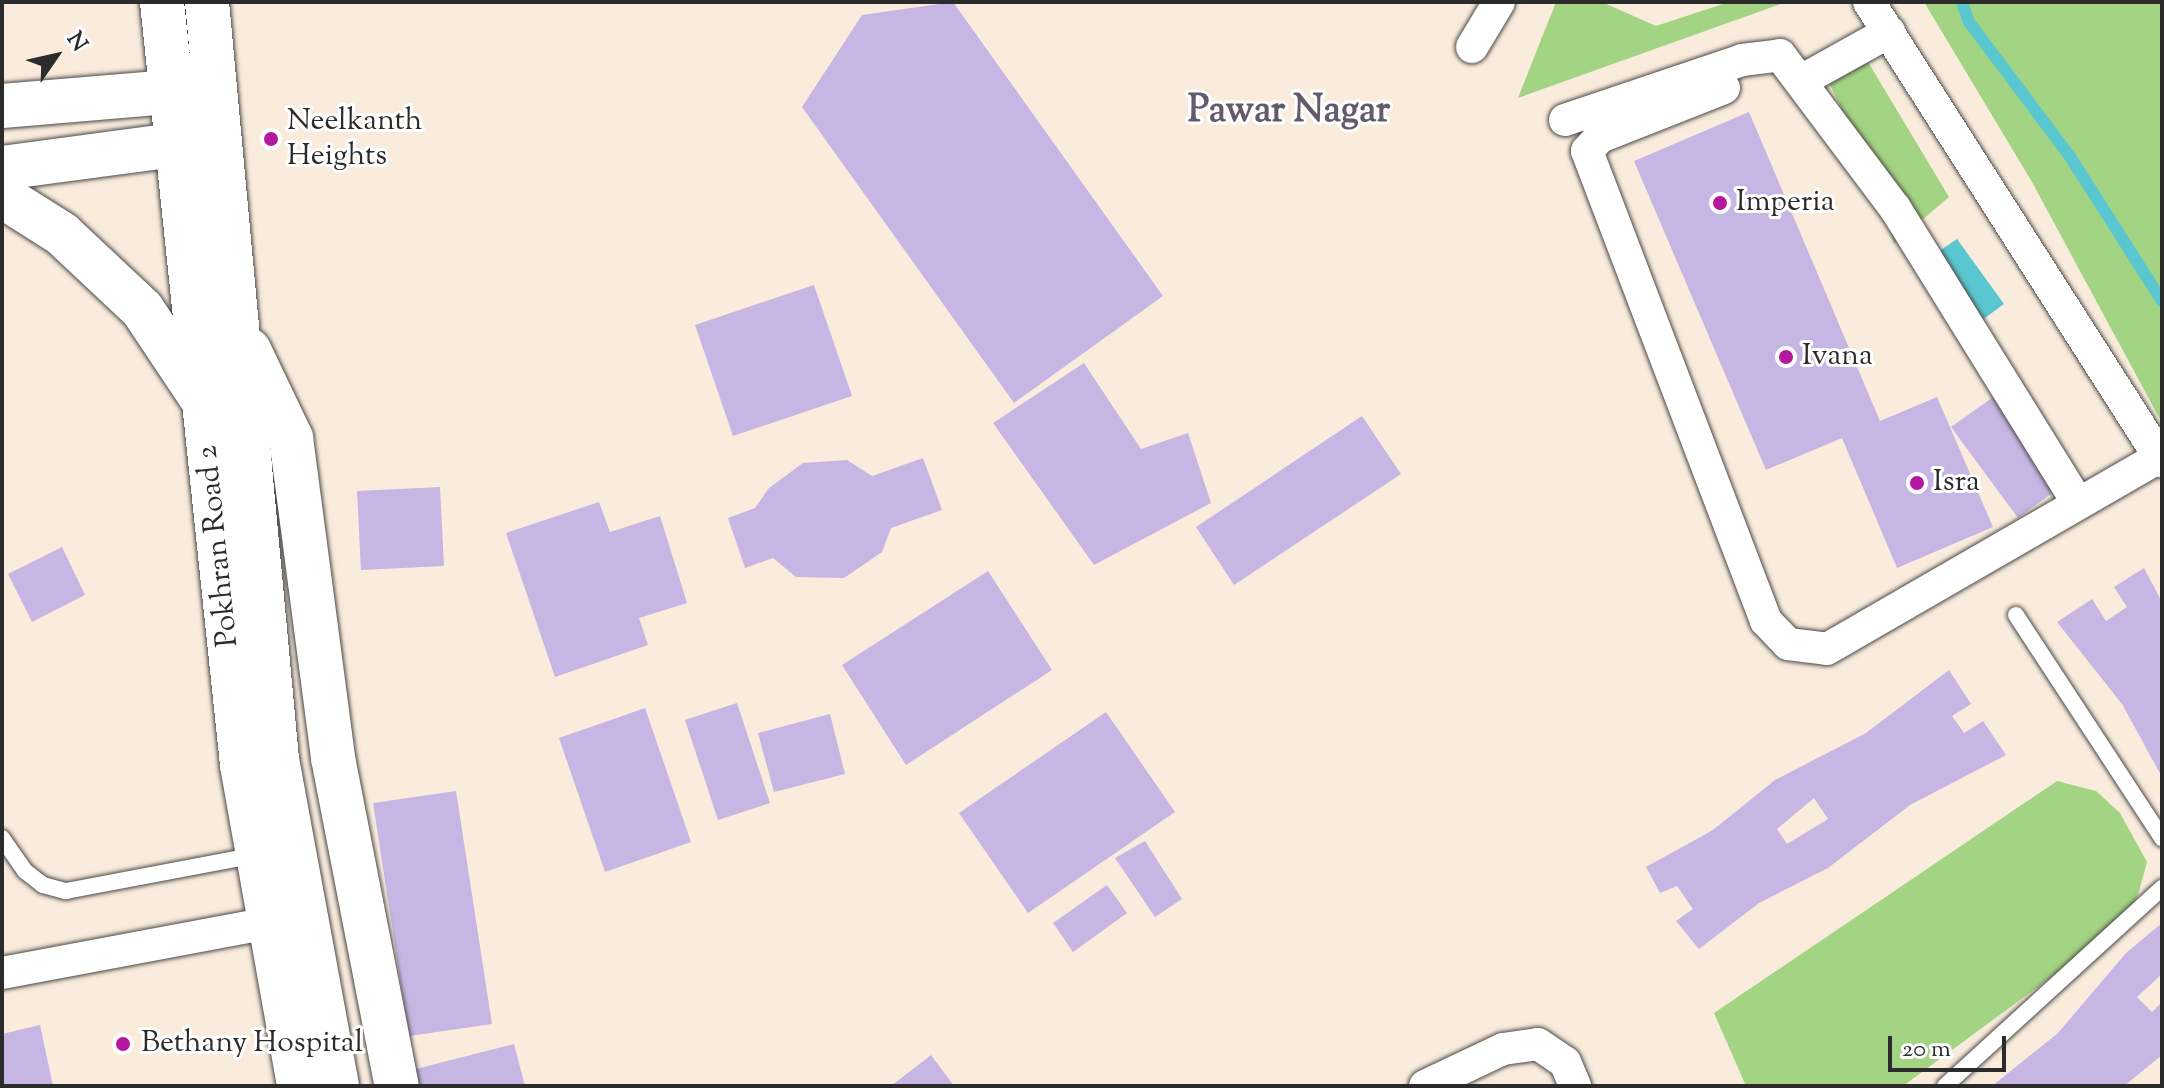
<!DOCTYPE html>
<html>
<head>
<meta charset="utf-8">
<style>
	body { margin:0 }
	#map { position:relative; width:2164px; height:1088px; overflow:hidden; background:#f9ecdd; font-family:"Sorts Mill Goudy",serif }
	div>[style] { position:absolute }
	.green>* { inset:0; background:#a3d483 }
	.water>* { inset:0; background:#5ac7d0 }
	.stream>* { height:12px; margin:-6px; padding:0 6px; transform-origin:6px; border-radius:6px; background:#5ac7d0 }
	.building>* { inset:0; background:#c7b5e3 }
	.roads { filter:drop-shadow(0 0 2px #4a4846) drop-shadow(0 0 2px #4a4846) }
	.lane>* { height:16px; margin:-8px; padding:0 8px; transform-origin:8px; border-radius:8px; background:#fff }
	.street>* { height:32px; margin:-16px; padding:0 16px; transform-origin:16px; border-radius:16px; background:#fff }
	.secondary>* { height:44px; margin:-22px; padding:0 22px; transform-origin:22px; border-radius:22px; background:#fff }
	.dots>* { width:22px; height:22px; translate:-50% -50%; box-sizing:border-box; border:4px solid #fff; border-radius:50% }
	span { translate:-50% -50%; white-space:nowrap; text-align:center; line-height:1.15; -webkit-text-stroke:6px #fff; paint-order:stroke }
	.poi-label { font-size:30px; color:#2b2b2b }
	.left { translate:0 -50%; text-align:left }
	.street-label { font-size:30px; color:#2b2b2b }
	.district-label { font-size:38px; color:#625b6b; font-weight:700 }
	.frame { position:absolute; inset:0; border:4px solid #2b2b2b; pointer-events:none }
	.north { position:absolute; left:16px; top:16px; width:80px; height:80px; -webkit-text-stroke:6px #fff; paint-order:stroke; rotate:56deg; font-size:22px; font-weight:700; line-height:32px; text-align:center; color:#2b2b2b }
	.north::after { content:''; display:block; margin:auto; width:28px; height:36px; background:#2b2b2b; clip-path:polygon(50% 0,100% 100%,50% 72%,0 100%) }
	.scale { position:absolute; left:1888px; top:1036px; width:118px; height:36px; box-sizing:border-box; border:4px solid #2b2b2b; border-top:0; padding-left:10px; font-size:24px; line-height:28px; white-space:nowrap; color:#2b2b2b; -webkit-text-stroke:6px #fff; paint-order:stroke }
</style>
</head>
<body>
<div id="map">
	<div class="green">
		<i style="clip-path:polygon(1556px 2px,1602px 2px,1656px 26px,1729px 2px,1786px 2px,1518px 98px)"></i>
		<i style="clip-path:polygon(1924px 2px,2162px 2px,2162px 423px,2032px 182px)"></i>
		<i style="clip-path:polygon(1865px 57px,1949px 197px,1894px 244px,1869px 164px,1829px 83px)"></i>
		<i style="clip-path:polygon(2057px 781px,2096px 791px,2120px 813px,2147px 862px,2138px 895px,2118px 928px,1903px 1086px,1746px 1086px,1714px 1013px)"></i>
	</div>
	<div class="water">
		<i style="clip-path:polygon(1957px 239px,2004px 304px,1963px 334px,1916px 267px)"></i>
	</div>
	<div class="stream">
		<i style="left:1962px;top:2px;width:21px;rotate:71deg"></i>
		<i style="left:1969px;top:22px;width:166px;rotate:53.1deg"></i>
		<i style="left:2069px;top:155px;width:173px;rotate:57.5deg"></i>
	</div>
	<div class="building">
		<i style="clip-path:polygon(953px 2px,1163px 296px,1014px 403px,802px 107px,862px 15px)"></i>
		<i style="clip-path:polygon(1749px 112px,1880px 421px,1937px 397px,1993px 527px,1897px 568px,1842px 438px,1766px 470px,1634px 161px)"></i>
		<i style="clip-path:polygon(814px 285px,852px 396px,733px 436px,695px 325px)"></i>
		<i style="clip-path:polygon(1084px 363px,1141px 449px,1188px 433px,1211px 503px,1094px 565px,993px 423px)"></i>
		<i style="clip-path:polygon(1996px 395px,2062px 486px,2018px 518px,1951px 427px)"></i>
		<i style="clip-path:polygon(1362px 416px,1401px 474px,1234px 585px,1196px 527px)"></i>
		<i style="clip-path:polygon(923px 458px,942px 510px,891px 528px,882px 552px,844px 578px,796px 577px,773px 558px,745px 568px,728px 518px,755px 508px,769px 488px,803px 463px,847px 460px,872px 476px)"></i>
		<i style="clip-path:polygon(440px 487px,444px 566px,361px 570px,357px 491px)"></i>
		<i style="clip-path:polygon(599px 502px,610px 532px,660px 516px,687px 603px,639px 618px,648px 645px,555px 677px,506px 533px)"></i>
		<i style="clip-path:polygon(62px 547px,85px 595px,32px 622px,8px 574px)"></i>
		<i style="clip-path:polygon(2144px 568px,2162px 602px,2162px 777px,2122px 704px,2057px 622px,2092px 599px,2106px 621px,2127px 607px,2114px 587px)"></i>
		<i style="clip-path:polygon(988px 571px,1052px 670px,906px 765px,842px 665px)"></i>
		<i style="clip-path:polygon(evenodd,1949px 670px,1971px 704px,1952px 716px,1964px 733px,1983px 721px,2006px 755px,1910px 805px,1828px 868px,1759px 903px,1699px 949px,1676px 921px,1693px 909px,1677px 886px,1660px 893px,1646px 867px,1713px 830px,1775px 780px,1866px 733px,1949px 670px,1814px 798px,1828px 819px,1787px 844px,1777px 829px,1814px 798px)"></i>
		<i style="clip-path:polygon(737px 703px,770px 803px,718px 820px,685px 720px)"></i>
		<i style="clip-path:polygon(645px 708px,691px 842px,605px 872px,559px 738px)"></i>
		<i style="clip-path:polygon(1106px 712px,1175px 812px,1028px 913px,959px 813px)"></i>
		<i style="clip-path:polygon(830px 714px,845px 774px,774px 792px,758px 733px)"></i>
		<i style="clip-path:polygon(456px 791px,492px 1024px,409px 1036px,373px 803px)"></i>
		<i style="clip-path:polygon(1145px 841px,1182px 899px,1155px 917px,1115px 858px)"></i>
		<i style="clip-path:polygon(1107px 885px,1127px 913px,1073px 952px,1053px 923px)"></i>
		<i style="clip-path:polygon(2162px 923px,2162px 974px,2137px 997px,2152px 1012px,2162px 1002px,2162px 1055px,2124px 1086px,1992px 1086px,2058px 1033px,2126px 953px)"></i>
		<i style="clip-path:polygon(40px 1025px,53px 1086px,2px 1086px,2px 1034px)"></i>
		<i style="clip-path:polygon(514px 1044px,525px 1086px,412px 1086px,408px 1071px)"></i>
		<i style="clip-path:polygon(931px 1055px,954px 1086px,891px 1086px)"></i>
	</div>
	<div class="roads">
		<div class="lane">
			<i style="left:2016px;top:615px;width:267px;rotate:56.8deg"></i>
			<i style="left:2px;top:838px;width:40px;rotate:55.1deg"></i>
			<i style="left:25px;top:871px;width:23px;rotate:38deg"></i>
			<i style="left:43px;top:885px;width:24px;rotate:15deg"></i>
			<i style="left:66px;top:891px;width:193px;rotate:-10.7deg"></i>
			<i style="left:1945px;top:1086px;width:294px;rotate:-42.4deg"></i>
		</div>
		<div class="street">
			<i style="left:1869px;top:2px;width:545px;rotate:57.45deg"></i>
			<i style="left:1472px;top:47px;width:52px;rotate:-59deg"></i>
			<i style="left:1801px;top:81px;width:101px;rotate:-29.1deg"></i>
			<i style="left:1724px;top:88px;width:133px;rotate:158.4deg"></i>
			<i style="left:1600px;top:137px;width:19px;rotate:133deg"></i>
			<i style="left:1587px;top:151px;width:503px;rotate:69.15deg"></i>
			<i style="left:1766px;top:621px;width:32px;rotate:46deg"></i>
			<i style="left:1788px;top:644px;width:39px;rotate:7deg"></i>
			<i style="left:1827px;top:649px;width:384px;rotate:-30deg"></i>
			<i style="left:1565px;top:120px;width:187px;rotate:-18.7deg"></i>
			<i style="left:1742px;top:60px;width:38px;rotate:-7deg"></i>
			<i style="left:1780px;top:55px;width:191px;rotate:53.1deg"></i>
			<i style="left:1895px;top:208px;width:347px;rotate:58.2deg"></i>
			<i style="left:2px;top:973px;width:273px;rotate:-10.6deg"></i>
			<i style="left:1425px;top:1086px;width:86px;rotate:-25.4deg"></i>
			<i style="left:1503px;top:1049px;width:35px;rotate:-8deg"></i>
			<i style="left:1538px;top:1044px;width:32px;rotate:34deg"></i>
			<i style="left:1565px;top:1062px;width:26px;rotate:67deg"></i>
		</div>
		<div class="secondary">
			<i style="left:162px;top:2px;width:767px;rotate:84.01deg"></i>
			<i style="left:242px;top:765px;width:326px;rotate:79.9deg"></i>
			<i style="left:207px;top:2px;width:760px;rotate:84.72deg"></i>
			<i style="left:277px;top:759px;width:332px;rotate:79.6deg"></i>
			<i style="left:2px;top:106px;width:202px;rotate:-4.8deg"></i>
			<i style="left:2px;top:168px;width:205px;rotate:-7.6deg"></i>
			<i style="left:2px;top:196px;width:71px;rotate:32.3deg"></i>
			<i style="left:62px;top:234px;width:110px;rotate:43.2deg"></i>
			<i style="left:142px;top:309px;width:105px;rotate:56.3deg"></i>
			<i style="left:249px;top:350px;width:98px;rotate:64.5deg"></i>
			<i style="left:291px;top:438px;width:323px;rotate:82.5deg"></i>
			<i style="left:333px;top:758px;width:334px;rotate:79deg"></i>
		</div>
	</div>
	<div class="dots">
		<i style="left:271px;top:139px;background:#b5179e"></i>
		<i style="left:1720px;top:203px;background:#b5179e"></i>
		<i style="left:1786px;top:357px;background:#b5179e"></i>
		<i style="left:1917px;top:483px;background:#b5179e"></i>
		<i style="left:123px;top:1044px;background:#b5179e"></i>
	</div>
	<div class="poi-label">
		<span class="left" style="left:287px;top:139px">Neelkanth<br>Heights</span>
		<span class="left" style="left:1736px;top:203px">Imperia</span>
		<span class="left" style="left:1802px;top:357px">Ivana</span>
		<span class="left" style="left:1933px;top:483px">Isra</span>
		<span class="left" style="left:141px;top:1044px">Bethany Hospital</span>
	</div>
	<div class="street-label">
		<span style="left:219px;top:546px;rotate:-96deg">Pokhran Road 2</span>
	</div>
	<div class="district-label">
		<span style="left:1289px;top:113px">Pawar Nagar</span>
	</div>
	<div class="frame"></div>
	<div class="north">N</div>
	<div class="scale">20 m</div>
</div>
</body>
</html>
